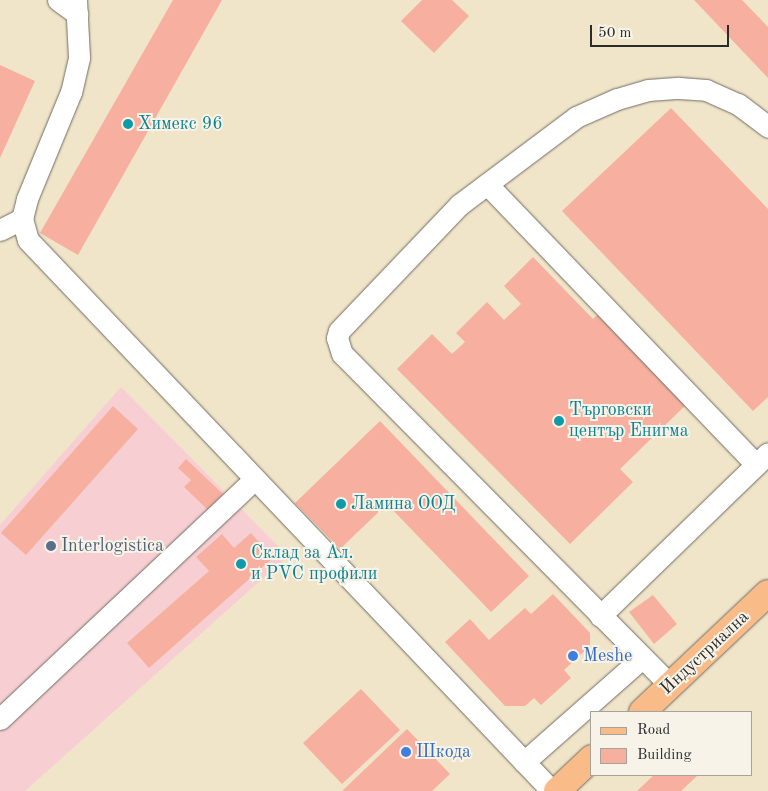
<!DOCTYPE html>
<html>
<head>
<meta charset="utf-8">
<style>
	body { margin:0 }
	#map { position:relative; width:768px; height:791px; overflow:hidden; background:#f0e4c9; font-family:"Old Standard TT",serif }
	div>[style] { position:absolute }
	.built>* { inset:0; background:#f7cfd3 }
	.building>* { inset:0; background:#f7b09f }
	.roads { filter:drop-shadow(0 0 1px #706c62) drop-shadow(0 0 1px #706c62) }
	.minor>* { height:21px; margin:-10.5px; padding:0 10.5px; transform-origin:10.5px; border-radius:10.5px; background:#fff }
	.major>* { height:26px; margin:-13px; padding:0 13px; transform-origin:13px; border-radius:13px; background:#f9bc89 }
	.dots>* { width:14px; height:14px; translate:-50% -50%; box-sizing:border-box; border:2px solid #f7f3e8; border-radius:50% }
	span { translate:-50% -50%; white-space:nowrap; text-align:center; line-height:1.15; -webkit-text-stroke:4px #f7f3e8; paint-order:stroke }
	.culture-label { font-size:18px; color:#0d838f }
	.left { translate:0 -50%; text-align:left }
	.service-label { font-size:18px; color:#4e5e75 }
	.street-label { font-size:18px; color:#2b2b2b }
	.shop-label { font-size:18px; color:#366cbe }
	.legend { position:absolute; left:590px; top:711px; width:162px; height:65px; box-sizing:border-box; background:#f7f3e8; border:1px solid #a5a39c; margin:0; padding:6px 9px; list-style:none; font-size:15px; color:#2b2b2b }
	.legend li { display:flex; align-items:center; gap:10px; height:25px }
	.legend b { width:25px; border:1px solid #a5a39c }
	.scale { position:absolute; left:590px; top:25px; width:139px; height:22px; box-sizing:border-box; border:2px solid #2b2b2b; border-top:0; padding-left:6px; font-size:15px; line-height:18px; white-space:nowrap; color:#2b2b2b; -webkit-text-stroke:4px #f7f3e8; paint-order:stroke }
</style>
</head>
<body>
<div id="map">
	<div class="built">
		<i style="clip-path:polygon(121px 387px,288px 556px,25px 791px,0 791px,0 525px)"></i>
	</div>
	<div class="building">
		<i style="clip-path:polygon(173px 0,222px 0,78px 255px,40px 233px)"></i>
		<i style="clip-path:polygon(422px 0,452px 0,469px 16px,434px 53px,401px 21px)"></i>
		<i style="clip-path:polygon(694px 0,742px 0,768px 27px,768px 78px)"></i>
		<i style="clip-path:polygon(0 65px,35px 81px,0 158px)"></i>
		<i style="clip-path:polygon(671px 108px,768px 209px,768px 397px,753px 411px,562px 211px)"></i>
		<i style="clip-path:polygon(533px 257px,593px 319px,602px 310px,691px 400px,620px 469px,633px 482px,570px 544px,397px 369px,432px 334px,452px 354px,465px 342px,456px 333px,487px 302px,504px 320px,521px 304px,504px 286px)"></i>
		<i style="clip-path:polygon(113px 406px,138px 429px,26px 555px,1px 533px)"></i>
		<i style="clip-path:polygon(380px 421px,529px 576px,491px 612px,387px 504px,340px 549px,295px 503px)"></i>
		<i style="clip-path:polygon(186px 459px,223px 494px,208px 510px,184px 487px,191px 480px,178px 468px)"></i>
		<i style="clip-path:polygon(251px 533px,273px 558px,149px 668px,127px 643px,209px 571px,196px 557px,222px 534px,234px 548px)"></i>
		<i style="clip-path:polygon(553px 594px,590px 633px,590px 646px,564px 670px,571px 678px,541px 705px,534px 698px,525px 706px,505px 706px,445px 642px,470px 619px,489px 640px,525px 608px,531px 614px)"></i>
		<i style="clip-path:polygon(653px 595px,677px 624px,654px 644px,629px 612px)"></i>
		<i style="clip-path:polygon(361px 689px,400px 730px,342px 784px,303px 743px)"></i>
		<i style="clip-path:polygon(407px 729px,450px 774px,432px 791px,342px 791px)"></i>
		<i style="clip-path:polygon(654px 775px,698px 775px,681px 791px,637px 791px)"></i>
	</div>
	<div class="roads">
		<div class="minor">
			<i style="left:58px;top:0;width:24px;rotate:36deg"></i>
			<i style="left:76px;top:0;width:58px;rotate:87deg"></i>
			<i style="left:79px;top:58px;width:35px;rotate:103deg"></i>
			<i style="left:71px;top:92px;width:116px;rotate:112.4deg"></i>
			<i style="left:27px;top:199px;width:21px;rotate:104deg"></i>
			<i style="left:22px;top:219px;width:22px;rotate:74deg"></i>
			<i style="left:28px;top:240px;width:760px;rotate:46.44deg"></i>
			<i style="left:487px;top:184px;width:389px;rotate:46.2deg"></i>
			<i style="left:0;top:230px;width:25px;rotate:-27deg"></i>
			<i style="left:600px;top:616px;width:234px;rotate:-44.1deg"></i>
			<i style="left:671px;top:686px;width:467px;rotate:-134.7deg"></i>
			<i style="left:342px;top:354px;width:17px;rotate:-107deg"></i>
			<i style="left:337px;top:338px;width:7px;rotate:-74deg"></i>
			<i style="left:339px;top:331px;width:174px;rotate:-46.4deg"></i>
			<i style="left:459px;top:205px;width:146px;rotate:-36.9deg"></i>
			<i style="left:576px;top:117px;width:45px;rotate:-23.7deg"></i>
			<i style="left:617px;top:99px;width:32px;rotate:-16deg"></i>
			<i style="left:648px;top:90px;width:31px;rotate:-4deg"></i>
			<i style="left:679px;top:88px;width:27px;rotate:4deg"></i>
			<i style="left:706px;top:90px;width:35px;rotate:24deg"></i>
			<i style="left:738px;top:104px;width:38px;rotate:37deg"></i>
			<i style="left:0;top:719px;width:350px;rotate:-43.3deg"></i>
			<i style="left:524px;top:762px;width:157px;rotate:-41.4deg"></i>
		</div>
		<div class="major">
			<i style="left:642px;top:712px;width:173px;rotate:-43.4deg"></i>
			<i style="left:557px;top:791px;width:48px;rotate:-43.3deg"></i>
		</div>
	</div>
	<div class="dots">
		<i style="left:128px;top:124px;background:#0f9aa8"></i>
		<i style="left:559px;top:421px;background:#0f9aa8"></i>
		<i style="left:341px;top:504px;background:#0f9aa8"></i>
		<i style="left:51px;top:546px;background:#5c6f8a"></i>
		<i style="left:241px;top:564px;background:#0f9aa8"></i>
		<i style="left:573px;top:656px;background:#3f7fe0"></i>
		<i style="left:406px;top:752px;background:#3f7fe0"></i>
	</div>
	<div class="culture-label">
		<span class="left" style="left:138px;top:124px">Химекс 96</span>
		<span class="left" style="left:569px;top:421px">Търговски<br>център Енигма</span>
		<span class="left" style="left:351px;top:504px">Ламина ООД</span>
		<span class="left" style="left:251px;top:564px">Склад за Ал.<br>и PVC профили</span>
	</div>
	<div class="service-label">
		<span class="left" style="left:61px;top:546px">Interlogistica</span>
	</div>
	<div class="street-label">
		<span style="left:705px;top:653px;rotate:-43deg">Индустриална</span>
	</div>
	<div class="shop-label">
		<span class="left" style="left:583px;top:656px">Meshe</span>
		<span class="left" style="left:416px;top:752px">Шкода</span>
	</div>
	<ul class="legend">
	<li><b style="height:6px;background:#f9bc89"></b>Road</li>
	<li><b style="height:14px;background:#f7b09f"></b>Building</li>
	</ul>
	<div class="scale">50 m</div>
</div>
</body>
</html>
